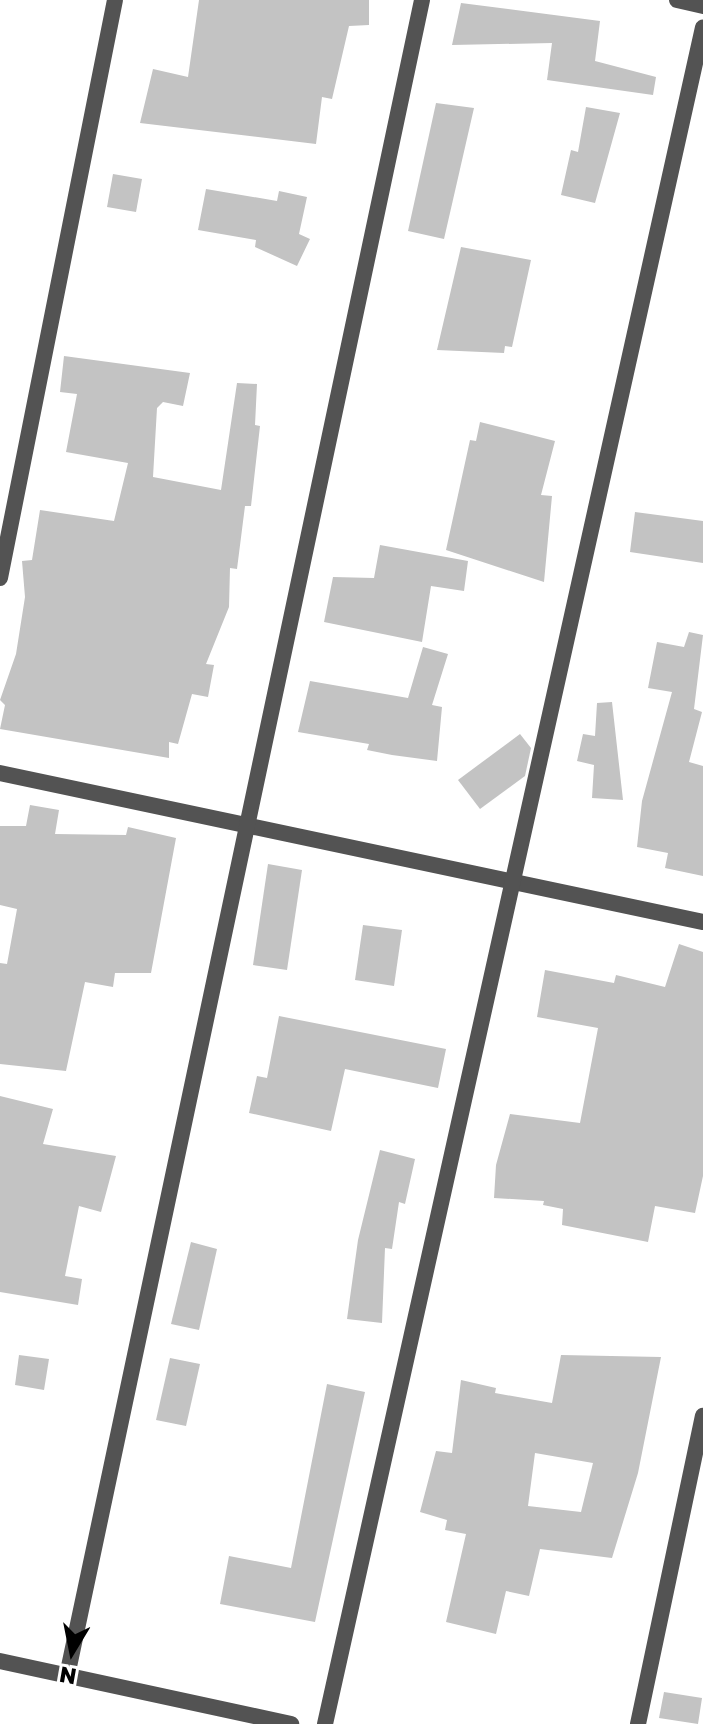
<!DOCTYPE html>
<html>
<head>
<meta charset="utf-8">
<style>
	body { margin:0 }
	#map { position:relative; width:703px; height:1724px; overflow:hidden; background:#fff; font-family:"Golos Text",sans-serif }
	div>[style] { position:absolute }
	.building>* { inset:0; background:#c3c3c3 }
	.minor>* { height:16px; margin:-8px; padding:0 8px; transform-origin:8px; border-radius:8px; background:#535353 }
	span { translate:-50% -50%; white-space:nowrap; text-align:center; line-height:1.15; -webkit-text-stroke:6px #fff; paint-order:stroke }
	.north { position:absolute; left:32px; top:1612px; width:80px; height:80px; -webkit-text-stroke:6px #fff; paint-order:stroke; rotate:190deg; font-size:22px; font-weight:700; line-height:32px; text-align:center; color:#000 }
	.north::after { content:''; display:block; margin:auto; width:28px; height:36px; background:#000; clip-path:polygon(50% 0,100% 100%,50% 72%,0 100%) }
</style>
</head>
<body>
<div id="map">
	<div class="building">
		<i style="clip-path:polygon(199px 0,369px 0,369px 25px,349px 26px,332px 99px,322px 97px,316px 144px,140px 123px,153px 69px,188px 77px)"></i>
		<i style="clip-path:polygon(461px 3px,600px 21px,595px 61px,656px 77px,653px 95px,547px 80px,552px 43px,452px 45px)"></i>
		<i style="clip-path:polygon(436px 103px,474px 108px,444px 239px,408px 231px)"></i>
		<i style="clip-path:polygon(586px 107px,620px 113px,595px 203px,561px 195px,571px 150px,578px 152px)"></i>
		<i style="clip-path:polygon(113px 174px,142px 179px,136px 212px,107px 207px)"></i>
		<i style="clip-path:polygon(206px 189px,277px 201px,279px 191px,307px 197px,299px 234px,310px 239px,297px 266px,255px 247px,256px 240px,198px 230px)"></i>
		<i style="clip-path:polygon(461px 247px,531px 260px,512px 347px,505px 346px,504px 353px,437px 350px)"></i>
		<i style="clip-path:polygon(64px 356px,190px 373px,183px 406px,163px 402px,157px 408px,153px 477px,221px 490px,237px 383px,257px 384px,255px 425px,260px 426px,251px 506px,245px 506px,237px 569px,230px 568px,229px 607px,206px 664px,214px 665px,208px 697px,192px 694px,178px 744px,169px 742px,169px 758px,0 729px,5px 705px,0 700px,16px 654px,25px 597px,22px 561px,32px 560px,40px 510px,114px 521px,128px 463px,66px 452px,77px 394px,60px 392px)"></i>
		<i style="clip-path:polygon(480px 422px,555px 441px,541px 495px,552px 496px,544px 582px,446px 550px,470px 440px,476px 441px)"></i>
		<i style="clip-path:polygon(635px 512px,703px 521px,703px 563px,630px 552px)"></i>
		<i style="clip-path:polygon(380px 545px,468px 561px,464px 591px,431px 586px,422px 642px,324px 622px,333px 577px,374px 578px)"></i>
		<i style="clip-path:polygon(689px 632px,703px 635px,694px 709px,702px 712px,689px 762px,703px 766px,703px 876px,665px 868px,668px 853px,637px 847px,642px 801px,672px 692px,648px 688px,657px 642px,684px 647px)"></i>
		<i style="clip-path:polygon(423px 647px,448px 654px,432px 705px,442px 707px,437px 761px,392px 755px,367px 750px,369px 744px,298px 732px,310px 681px,408px 698px)"></i>
		<i style="clip-path:polygon(612px 702px,623px 800px,592px 798px,594px 765px,577px 761px,583px 734px,595px 736px,597px 703px)"></i>
		<i style="clip-path:polygon(520px 734px,531px 748px,525px 776px,480px 809px,458px 780px)"></i>
		<i style="clip-path:polygon(30px 805px,59px 810px,55px 834px,126px 835px,128px 827px,176px 838px,151px 973px,115px 973px,113px 987px,85px 982px,66px 1071px,0 1064px,0 963px,7px 964px,17px 909px,0 905px,0 826px,26px 826px)"></i>
		<i style="clip-path:polygon(268px 864px,302px 870px,287px 970px,253px 965px)"></i>
		<i style="clip-path:polygon(363px 925px,402px 930px,394px 986px,355px 980px)"></i>
		<i style="clip-path:polygon(679px 944px,703px 952px,703px 1176px,695px 1213px,655px 1206px,648px 1242px,562px 1225px,563px 1209px,543px 1205px,544px 1201px,494px 1198px,496px 1165px,510px 1114px,580px 1123px,598px 1028px,537px 1017px,545px 970px,614px 983px,616px 975px,665px 987px)"></i>
		<i style="clip-path:polygon(279px 1016px,446px 1049px,438px 1088px,345px 1069px,331px 1131px,249px 1113px,257px 1076px,267px 1078px)"></i>
		<i style="clip-path:polygon(0 1096px,53px 1109px,43px 1144px,116px 1156px,101px 1212px,79px 1206px,65px 1276px,82px 1279px,78px 1305px,0 1292px)"></i>
		<i style="clip-path:polygon(380px 1150px,415px 1159px,405px 1204px,399px 1202px,392px 1249px,385px 1248px,382px 1323px,347px 1319px,358px 1240px)"></i>
		<i style="clip-path:polygon(191px 1242px,217px 1249px,199px 1330px,171px 1324px)"></i>
		<i style="clip-path:polygon(19px 1355px,49px 1359px,44px 1390px,15px 1385px)"></i>
		<i style="clip-path:polygon(evenodd,561px 1355px,661px 1357px,638px 1473px,612px 1558px,540px 1549px,529px 1596px,506px 1591px,496px 1634px,446px 1622px,466px 1534px,445px 1530px,447px 1520px,420px 1512px,436px 1451px,452px 1453px,461px 1380px,496px 1388px,495px 1393px,552px 1403px,561px 1355px,535px 1453px,593px 1463px,581px 1512px,528px 1506px,535px 1453px)"></i>
		<i style="clip-path:polygon(170px 1358px,200px 1364px,186px 1426px,156px 1420px)"></i>
		<i style="clip-path:polygon(327px 1384px,365px 1392px,315px 1622px,220px 1604px,229px 1556px,291px 1568px)"></i>
		<i style="clip-path:polygon(664px 1692px,702px 1698px,698px 1724px,659px 1718px)"></i>
	</div>
	<div class="minor">
		<i style="left:677px;top:0;width:27px;rotate:13deg"></i>
		<i style="left:0;top:578px;width:589px;rotate:-78.75deg"></i>
		<i style="left:0;top:773px;width:719px;rotate:11.97deg"></i>
		<i style="left:0;top:1661px;width:298px;rotate:12.2deg"></i>
		<i style="left:67px;top:1676px;width:1713px;rotate:-78.04deg"></i>
		<i style="left:325px;top:1724px;width:1738px;rotate:-77.44deg"></i>
		<i style="left:638px;top:1724px;width:315px;rotate:-78.1deg"></i>
	</div>
	<div class="north">N</div>
</div>
</body>
</html>
